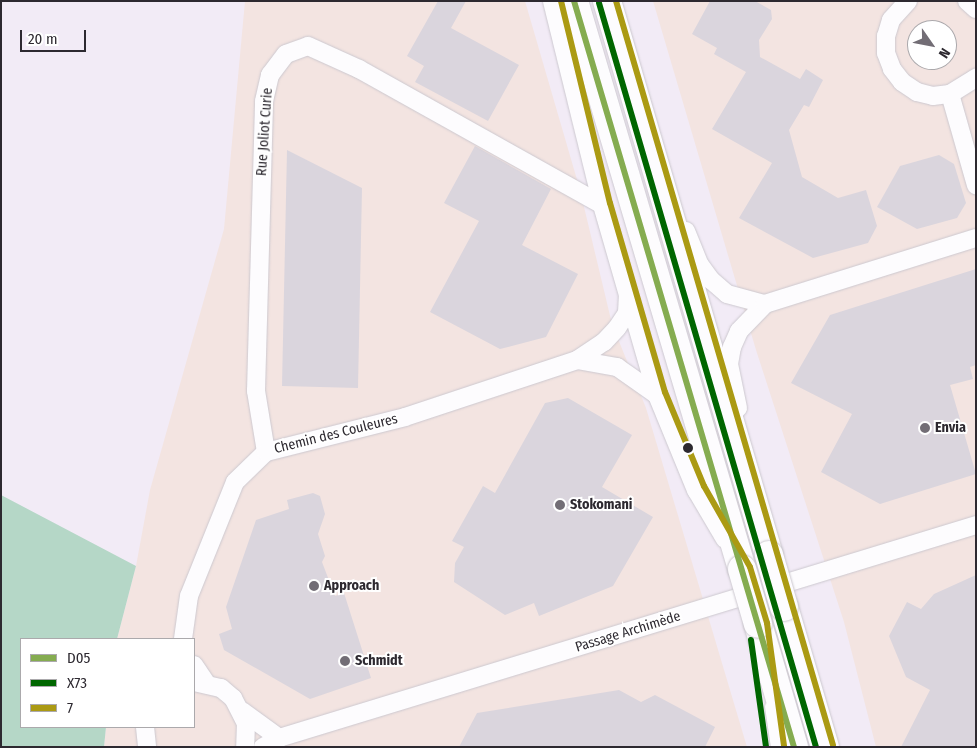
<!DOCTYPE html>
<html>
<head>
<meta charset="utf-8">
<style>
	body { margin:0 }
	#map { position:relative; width:977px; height:748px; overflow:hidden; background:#f2ebf6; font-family:"Fira Sans Condensed",sans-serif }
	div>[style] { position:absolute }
	.commercial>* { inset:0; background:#f3e4e1 }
	.forest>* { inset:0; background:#b5d7c7 }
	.building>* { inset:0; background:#dad5dd }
	.roads { filter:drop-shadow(0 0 1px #ccc8cf) drop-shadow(0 0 1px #ccc8cf) }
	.lane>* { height:9px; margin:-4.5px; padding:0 4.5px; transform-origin:4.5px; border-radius:4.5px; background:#fdfcfe }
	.street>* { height:18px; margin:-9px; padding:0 9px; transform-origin:9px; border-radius:9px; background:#fdfcfe }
	.primary>* { height:28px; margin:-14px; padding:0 14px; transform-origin:14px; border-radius:14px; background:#fdfcfe }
	.bridges { filter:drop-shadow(0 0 1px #ccc8cf) drop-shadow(0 0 1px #ccc8cf) }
	.primary-bridge>* { height:28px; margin:-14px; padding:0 14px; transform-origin:14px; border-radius:14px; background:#fdfcfe }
	.bus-1>* { height:6px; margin:-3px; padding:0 3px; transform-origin:3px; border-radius:3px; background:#85ac50 }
	.bus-2>* { height:6px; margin:-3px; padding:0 3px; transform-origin:3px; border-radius:3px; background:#060 }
	.bus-3>* { height:6px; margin:-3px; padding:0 3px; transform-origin:3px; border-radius:3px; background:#ab9a13 }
	.dots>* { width:14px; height:14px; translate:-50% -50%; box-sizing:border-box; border:2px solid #fff; border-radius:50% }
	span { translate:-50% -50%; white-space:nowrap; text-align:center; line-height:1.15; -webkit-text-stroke:4px #fff; paint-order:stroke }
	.street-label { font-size:14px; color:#2d2930 }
	.poi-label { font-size:14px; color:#2d2930; font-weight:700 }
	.left { translate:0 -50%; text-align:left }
	.frame { position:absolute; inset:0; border:2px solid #2d2930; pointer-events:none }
	.legend { position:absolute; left:20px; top:638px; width:175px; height:90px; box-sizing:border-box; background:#fff; border:1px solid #aba9ac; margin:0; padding:6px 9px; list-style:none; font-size:15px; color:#2d2930 }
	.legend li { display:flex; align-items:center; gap:10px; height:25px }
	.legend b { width:25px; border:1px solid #aba9ac }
	.north { position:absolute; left:907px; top:20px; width:50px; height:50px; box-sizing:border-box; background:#fff; border:1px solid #aba9ac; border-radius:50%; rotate:123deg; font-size:14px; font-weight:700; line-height:20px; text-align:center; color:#2d2930 }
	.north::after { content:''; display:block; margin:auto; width:18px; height:22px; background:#726d75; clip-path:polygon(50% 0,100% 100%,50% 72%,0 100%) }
	.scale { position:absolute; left:20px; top:30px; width:66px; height:22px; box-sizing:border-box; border:2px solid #2d2930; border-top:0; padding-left:6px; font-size:15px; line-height:18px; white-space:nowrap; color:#2d2930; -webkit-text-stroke:4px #fff; paint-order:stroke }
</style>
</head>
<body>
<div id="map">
	<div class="commercial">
		<i style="clip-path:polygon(245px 1px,525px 1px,580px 190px,612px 324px,646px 408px,747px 747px,104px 747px,106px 727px,194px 727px,194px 639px,117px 639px,136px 566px,150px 490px,224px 229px)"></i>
		<i style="clip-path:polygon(evenodd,653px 1px,976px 1px,976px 747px,876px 747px,844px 622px,756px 350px,653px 1px,917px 30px,947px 30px,947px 60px,917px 60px,917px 30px)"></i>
	</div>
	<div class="forest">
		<i style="clip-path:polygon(1px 495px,136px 566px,117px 639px,21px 639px,21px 727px,106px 727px,104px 747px,1px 747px)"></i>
	</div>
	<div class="building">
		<i style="clip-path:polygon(438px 1px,466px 1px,451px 28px,519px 65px,488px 121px,415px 82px,424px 66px,407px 56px)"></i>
		<i style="clip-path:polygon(710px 1px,755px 1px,771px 10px,772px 19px,759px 40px,760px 57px,800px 79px,806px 69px,823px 80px,809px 107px,804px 105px,789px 130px,802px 177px,838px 198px,866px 190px,877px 226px,868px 243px,813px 258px,739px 218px,772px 163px,712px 129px,746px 72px,714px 54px,717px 48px,692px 34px)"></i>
		<i style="clip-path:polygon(475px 146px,551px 189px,522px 245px,578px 274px,546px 337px,500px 349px,430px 312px,479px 221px,444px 203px)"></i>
		<i style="clip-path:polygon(287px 150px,362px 188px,358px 388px,282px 386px)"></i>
		<i style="clip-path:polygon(939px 155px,954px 164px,966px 203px,957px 218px,917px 229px,877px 207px,900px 166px)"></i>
		<i style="clip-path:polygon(976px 269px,976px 365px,970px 367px,973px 379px,950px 385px,976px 474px,880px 504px,821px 472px,852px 414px,791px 383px,830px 315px)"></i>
		<i style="clip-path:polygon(568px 398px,632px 435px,602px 487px,653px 517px,613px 586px,539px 616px,534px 603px,505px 615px,454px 582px,455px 563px,464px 547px,452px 541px,483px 486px,495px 493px,545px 403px)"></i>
		<i style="clip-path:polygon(313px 493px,320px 496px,325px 514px,318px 534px,325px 556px,322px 562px,335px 596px,344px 593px,371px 678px,310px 699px,224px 650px,219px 634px,232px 629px,226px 607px,256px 520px,289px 509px,287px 500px)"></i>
		<i style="clip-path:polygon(976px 575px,976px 747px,901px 747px,930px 690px,906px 677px,889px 636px,907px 602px,921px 609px,934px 594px)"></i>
		<i style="clip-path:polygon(619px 690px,641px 702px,655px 695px,715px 727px,705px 747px,459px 747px,477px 713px)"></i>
	</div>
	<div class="roads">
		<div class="lane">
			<i style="left:769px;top:706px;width:41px;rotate:81.7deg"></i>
		</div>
		<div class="street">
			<i style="left:552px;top:1px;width:210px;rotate:76.2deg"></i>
			<i style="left:602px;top:205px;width:198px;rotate:73.9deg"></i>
			<i style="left:657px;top:395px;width:103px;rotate:67.7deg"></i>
			<i style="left:696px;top:490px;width:57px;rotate:59.4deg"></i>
			<i style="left:908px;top:1px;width:25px;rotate:132deg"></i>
			<i style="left:891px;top:20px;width:17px;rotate:107deg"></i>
			<i style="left:886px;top:36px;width:17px;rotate:90deg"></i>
			<i style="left:886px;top:53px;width:17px;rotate:69deg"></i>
			<i style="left:892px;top:69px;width:16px;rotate:52deg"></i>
			<i style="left:902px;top:82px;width:18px;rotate:34deg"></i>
			<i style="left:917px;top:92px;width:16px;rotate:14deg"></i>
			<i style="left:933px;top:96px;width:17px;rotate:-7deg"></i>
			<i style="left:950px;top:94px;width:31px;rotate:-32deg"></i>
			<i style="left:967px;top:1px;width:12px;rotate:42deg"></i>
			<i style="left:950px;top:94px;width:95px;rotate:74.1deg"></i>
			<i style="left:686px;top:231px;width:37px;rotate:68deg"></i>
			<i style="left:700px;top:265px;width:19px;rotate:54deg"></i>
			<i style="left:711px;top:280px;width:21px;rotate:41deg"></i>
			<i style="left:727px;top:294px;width:39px;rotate:15deg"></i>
			<i style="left:577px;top:360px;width:41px;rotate:9.9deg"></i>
			<i style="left:617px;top:367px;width:49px;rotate:35deg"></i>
			<i style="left:738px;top:408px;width:45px;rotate:-101.6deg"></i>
			<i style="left:729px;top:364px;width:17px;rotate:-80deg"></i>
			<i style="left:732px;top:347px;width:17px;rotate:-66deg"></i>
			<i style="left:739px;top:331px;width:37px;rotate:-46deg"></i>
			<i style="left:765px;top:304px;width:221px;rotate:-17.4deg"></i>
			<i style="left:266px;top:452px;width:62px;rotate:-99.3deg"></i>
			<i style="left:256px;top:391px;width:290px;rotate:-88.4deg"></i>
			<i style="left:264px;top:101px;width:27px;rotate:-77deg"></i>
			<i style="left:270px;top:75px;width:26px;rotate:-53deg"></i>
			<i style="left:286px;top:54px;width:23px;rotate:-20deg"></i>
			<i style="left:308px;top:46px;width:56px;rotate:24.3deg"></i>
			<i style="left:359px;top:69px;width:278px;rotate:29.2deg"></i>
			<i style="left:183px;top:639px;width:43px;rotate:-82.1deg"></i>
			<i style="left:189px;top:596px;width:123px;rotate:-68deg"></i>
			<i style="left:235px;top:482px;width:43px;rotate:-44.1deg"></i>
			<i style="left:266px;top:452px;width:143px;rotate:-14.1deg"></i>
			<i style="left:405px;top:417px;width:181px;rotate:-18.3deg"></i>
			<i style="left:577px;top:360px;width:32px;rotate:-34deg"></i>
			<i style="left:604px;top:342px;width:19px;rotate:-47deg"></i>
			<i style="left:617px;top:328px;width:18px;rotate:-56deg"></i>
			<i style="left:627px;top:313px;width:19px;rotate:-87deg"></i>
			<i style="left:194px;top:665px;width:22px;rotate:56deg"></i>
			<i style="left:194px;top:682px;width:28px;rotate:13deg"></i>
			<i style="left:221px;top:688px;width:16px;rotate:40deg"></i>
			<i style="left:233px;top:698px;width:28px;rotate:63deg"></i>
			<i style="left:246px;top:723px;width:24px;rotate:92deg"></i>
			<i style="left:242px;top:711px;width:46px;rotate:36.1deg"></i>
			<i style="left:145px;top:727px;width:20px;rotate:84deg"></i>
			<i style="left:263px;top:747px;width:18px;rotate:-29deg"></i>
			<i style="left:279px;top:738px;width:729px;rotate:-16.99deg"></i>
		</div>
		<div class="primary">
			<i style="left:574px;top:1px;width:592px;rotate:73.52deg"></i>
			<i style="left:607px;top:1px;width:577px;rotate:73.7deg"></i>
			<i style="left:784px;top:607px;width:146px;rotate:73.7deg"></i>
			<i style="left:758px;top:624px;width:128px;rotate:73.7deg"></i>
		</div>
	</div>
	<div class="bridges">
		<div class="primary-bridge">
			<i style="left:769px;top:555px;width:54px;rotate:73.9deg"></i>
			<i style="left:742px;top:569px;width:57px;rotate:73.8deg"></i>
		</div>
	</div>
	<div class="bus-1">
		<i style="left:574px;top:1px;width:778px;rotate:73.57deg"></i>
	</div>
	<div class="bus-2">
		<i style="left:599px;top:3px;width:775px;rotate:73.74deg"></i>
		<i style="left:751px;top:640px;width:108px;rotate:82deg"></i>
	</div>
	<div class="bus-3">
		<i style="left:561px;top:1px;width:208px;rotate:76.4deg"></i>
		<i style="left:610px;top:203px;width:197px;rotate:73.8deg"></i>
		<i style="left:665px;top:392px;width:102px;rotate:67.5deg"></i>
		<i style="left:704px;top:486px;width:93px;rotate:60.4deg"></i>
		<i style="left:750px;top:567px;width:59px;rotate:73.1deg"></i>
		<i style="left:767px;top:623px;width:124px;rotate:82.1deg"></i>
		<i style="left:616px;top:1px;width:775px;rotate:73.74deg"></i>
	</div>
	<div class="dots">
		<i style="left:925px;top:428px;background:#726d75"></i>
		<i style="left:688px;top:448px;background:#2d2930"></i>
		<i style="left:560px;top:505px;background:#726d75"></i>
		<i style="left:314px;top:586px;background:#726d75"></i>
		<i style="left:345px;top:661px;background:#726d75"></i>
	</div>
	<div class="street-label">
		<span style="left:265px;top:132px;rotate:-86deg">Rue Joliot Curie</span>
		<span style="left:336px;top:434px;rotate:-14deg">Chemin des Couleures</span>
		<span style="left:628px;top:632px;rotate:-17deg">Passage Archimède</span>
	</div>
	<div class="poi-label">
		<span class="left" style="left:935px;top:428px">Envia</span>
		<span class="left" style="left:570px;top:505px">Stokomani</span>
		<span class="left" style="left:324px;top:586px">Approach</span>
		<span class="left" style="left:355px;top:661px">Schmidt</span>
	</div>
	<div class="frame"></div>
	<ul class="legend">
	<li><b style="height:6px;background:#85ac50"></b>D05</li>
	<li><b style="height:6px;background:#060"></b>X73</li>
	<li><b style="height:6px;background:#ab9a13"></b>7</li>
	</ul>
	<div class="north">N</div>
	<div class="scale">20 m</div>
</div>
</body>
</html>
